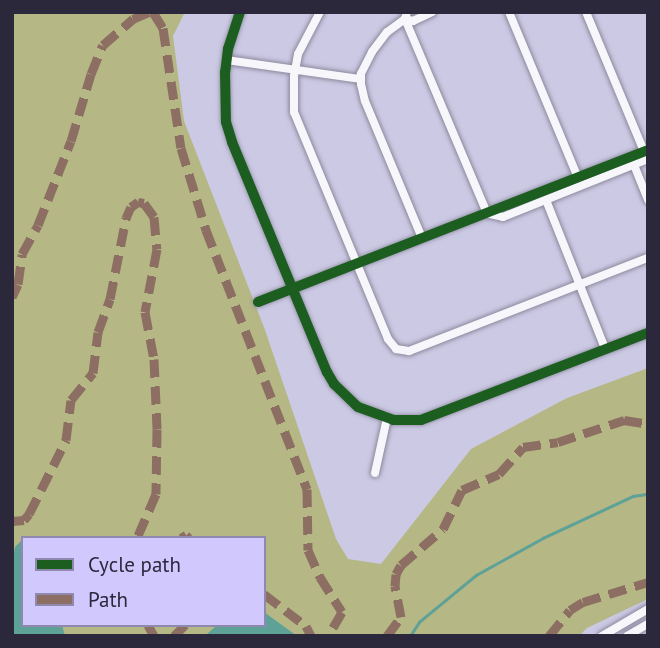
<!DOCTYPE html>
<html>
<head>
<meta charset="utf-8">
<style>
	body { margin:0 }
	#map { position:relative; width:660px; height:648px; overflow:hidden; background:#ccc9e4; font-family:"PT Sans",sans-serif }
	div>[style] { position:absolute }
	.green>* { inset:0; background:#b5b785 }
	.water>* { inset:0; background:#5da197 }
	.stream>* { height:2.5px; margin:-1.25px; padding:0 1.25px; transform-origin:1.25px; border-radius:1.25px; background:#5da197 }
	.roads { filter:drop-shadow(0 0 2px #8c899d) drop-shadow(0 0 2px #8c899d) }
	.minor>* { height:8px; margin:-4px; padding:0 4px; transform-origin:4px; border-radius:4px; background:#f7f7fb }
	.quiet>* { height:9px; margin-top:-4.5px; transform-origin:0; background:repeating-linear-gradient(90deg,#8d6e63 0 18px,transparent 0 27px) }
	.cycleway>* { height:10px; margin:-5px; padding:0 5px; transform-origin:5px; border-radius:5px; background:#1b5e20 }
	span { translate:-50% -50%; white-space:nowrap; text-align:center; line-height:1.15; -webkit-text-stroke:5px #d1c9fe; paint-order:stroke }
	.frame { position:absolute; inset:0; border:14px solid #2c283c; pointer-events:none }
	.legend { position:absolute; left:21px; top:536px; width:245px; height:91px; box-sizing:border-box; background:#d1c9fe; border:2px solid #8f89b0; margin:0; padding:9px 12px; list-style:none; font-size:21px; color:#2c283c }
	.legend li { display:flex; align-items:center; gap:14px; height:35px }
	.legend b { width:35px; border:2px solid #8f89b0 }
</style>
</head>
<body>
<div id="map">
	<div class="green">
		<i style="clip-path:polygon(evenodd,12px 12px,185px 12px,173px 36px,184px 121px,265px 330px,336px 539px,348px 559px,381px 564px,471px 449px,567px 398px,648px 368px,648px 599px,587px 628px,579px 636px,12px 636px,12px 12px,23px 538px,264px 538px,264px 625px,23px 625px,23px 538px)"></i>
	</div>
	<div class="water">
		<i style="clip-path:polygon(23px 539px,23px 625px,62px 625px,65px 636px,12px 636px,12px 564px,15px 547px)"></i>
		<i style="clip-path:polygon(264px 612px,297px 636px,205px 636px,217px 625px,264px 625px)"></i>
	</div>
	<div class="stream">
		<i style="left:410px;top:636px;width:17px;rotate:-57deg"></i>
		<i style="left:419px;top:622px;width:74px;rotate:-39.5deg"></i>
		<i style="left:476px;top:575px;width:77px;rotate:-28.9deg"></i>
		<i style="left:543px;top:538px;width:99px;rotate:-25deg"></i>
		<i style="left:633px;top:496px;width:15px;rotate:-8deg"></i>
	</div>
	<div class="roads">
		<div class="minor">
			<i style="left:240px;top:12px;width:39px;rotate:108deg"></i>
			<i style="left:228px;top:49px;width:23px;rotate:97deg"></i>
			<i style="left:225px;top:72px;width:50px;rotate:88.9deg"></i>
			<i style="left:226px;top:122px;width:21px;rotate:73deg"></i>
			<i style="left:232px;top:142px;width:249px;rotate:67.6deg"></i>
			<i style="left:327px;top:372px;width:14px;rotate:60deg"></i>
			<i style="left:334px;top:384px;width:33px;rotate:44deg"></i>
			<i style="left:358px;top:407px;width:37px;rotate:20deg"></i>
			<i style="left:393px;top:420px;width:28px"></i>
			<i style="left:421px;top:420px;width:243px;rotate:-21deg"></i>
			<i style="left:320px;top:12px;width:47px;rotate:117.6deg"></i>
			<i style="left:298px;top:54px;width:22px;rotate:100deg"></i>
			<i style="left:294px;top:76px;width:36px;rotate:90deg"></i>
			<i style="left:294px;top:112px;width:246px;rotate:67.5deg"></i>
			<i style="left:388px;top:339px;width:13px;rotate:51deg"></i>
			<i style="left:396px;top:349px;width:13px;rotate:9deg"></i>
			<i style="left:409px;top:351px;width:256px;rotate:-21.3deg"></i>
			<i style="left:407px;top:12px;width:7px;rotate:106deg"></i>
			<i style="left:405px;top:19px;width:22px;rotate:144deg"></i>
			<i style="left:387px;top:32px;width:25px;rotate:127deg"></i>
			<i style="left:372px;top:52px;width:25px;rotate:117deg"></i>
			<i style="left:361px;top:74px;width:10px;rotate:90deg"></i>
			<i style="left:361px;top:84px;width:17px;rotate:77deg"></i>
			<i style="left:365px;top:101px;width:148px;rotate:67.4deg"></i>
			<i style="left:509px;top:12px;width:180px;rotate:67.4deg"></i>
			<i style="left:586px;top:12px;width:151px;rotate:67.4deg"></i>
			<i style="left:405px;top:19px;width:211px;rotate:67.1deg"></i>
			<i style="left:405px;top:19px;width:8px;rotate:14deg"></i>
			<i style="left:413px;top:21px;width:21px;rotate:-25deg"></i>
			<i style="left:227px;top:60px;width:135px;rotate:8.1deg"></i>
			<i style="left:634px;top:165px;width:38px;rotate:68deg"></i>
			<i style="left:546px;top:200px;width:159px;rotate:68.3deg"></i>
			<i style="left:490px;top:214px;width:13px;rotate:13deg"></i>
			<i style="left:503px;top:217px;width:156px;rotate:-21.8deg"></i>
			<i style="left:258px;top:302px;width:419px;rotate:-21.3deg"></i>
			<i style="left:375px;top:473px;width:56px;rotate:-77.7deg"></i>
			<i style="left:602px;top:636px;width:53px;rotate:-30.4deg"></i>
			<i style="left:627px;top:636px;width:24px;rotate:-30deg"></i>
		</div>
	</div>
	<div class="quiet">
		<i style="left:153px;top:12px;width:19px;rotate:58deg"></i>
		<i style="left:163px;top:28px;width:121px;rotate:81.5deg"></i>
		<i style="left:181px;top:148px;width:86px;rotate:73deg"></i>
		<i style="left:206px;top:230px;width:278px;rotate:68.7deg"></i>
		<i style="left:307px;top:489px;width:61px;rotate:89.1deg"></i>
		<i style="left:308px;top:550px;width:30px;rotate:66deg"></i>
		<i style="left:320px;top:577px;width:41px;rotate:57.8deg"></i>
		<i style="left:342px;top:612px;width:28px;rotate:120deg"></i>
		<i style="left:12px;top:297px;width:14px;rotate:-65deg"></i>
		<i style="left:18px;top:284px;width:30px;rotate:-82deg"></i>
		<i style="left:22px;top:254px;width:33px;rotate:-61deg"></i>
		<i style="left:38px;top:225px;width:90px;rotate:-68.6deg"></i>
		<i style="left:71px;top:141px;width:70px;rotate:-73.4deg"></i>
		<i style="left:91px;top:74px;width:31px;rotate:-68deg"></i>
		<i style="left:103px;top:45px;width:40px;rotate:-41deg"></i>
		<i style="left:133px;top:19px;width:17px;rotate:-24deg"></i>
		<i style="left:12px;top:521px;width:12px;rotate:-5deg"></i>
		<i style="left:24px;top:520px;width:8px;rotate:-50deg"></i>
		<i style="left:29px;top:514px;width:83px;rotate:-63.4deg"></i>
		<i style="left:66px;top:440px;width:40px;rotate:-82.9deg"></i>
		<i style="left:71px;top:400px;width:35px;rotate:-51deg"></i>
		<i style="left:93px;top:373px;width:41px;rotate:-83deg"></i>
		<i style="left:98px;top:332px;width:35px;rotate:-70deg"></i>
		<i style="left:110px;top:299px;width:83px;rotate:-78.8deg"></i>
		<i style="left:126px;top:218px;width:12px;rotate:-66deg"></i>
		<i style="left:131px;top:207px;width:9px;rotate:-36deg"></i>
		<i style="left:138px;top:202px;width:6px;rotate:9deg"></i>
		<i style="left:144px;top:203px;width:17px;rotate:54deg"></i>
		<i style="left:154px;top:217px;width:32px;rotate:85deg"></i>
		<i style="left:157px;top:249px;width:64px;rotate:100.8deg"></i>
		<i style="left:145px;top:312px;width:48px;rotate:79.2deg"></i>
		<i style="left:154px;top:359px;width:70px;rotate:87.5deg"></i>
		<i style="left:157px;top:429px;width:65px;rotate:90.9deg"></i>
		<i style="left:156px;top:494px;width:48px;rotate:113.4deg"></i>
		<i style="left:181px;top:538px;width:6px;rotate:-31deg"></i>
		<i style="left:186px;top:535px;width:4px;rotate:45deg"></i>
		<i style="left:264px;top:594px;width:53px;rotate:37.3deg"></i>
		<i style="left:306px;top:626px;width:11px;rotate:63deg"></i>
		<i style="left:148px;top:625px;width:13px;rotate:61deg"></i>
		<i style="left:174px;top:636px;width:16px;rotate:-45deg"></i>
		<i style="left:387px;top:636px;width:24px;rotate:-54deg"></i>
		<i style="left:401px;top:617px;width:32px;rotate:-101deg"></i>
		<i style="left:395px;top:586px;width:12px;rotate:-85deg"></i>
		<i style="left:396px;top:574px;width:10px;rotate:-61deg"></i>
		<i style="left:401px;top:565px;width:55px;rotate:-40.6deg"></i>
		<i style="left:443px;top:529px;width:43px;rotate:-64deg"></i>
		<i style="left:462px;top:490px;width:40px;rotate:-23.4deg"></i>
		<i style="left:499px;top:474px;width:36px;rotate:-48deg"></i>
		<i style="left:523px;top:447px;width:35px;rotate:-8deg"></i>
		<i style="left:558px;top:442px;width:70px;rotate:-18.4deg"></i>
		<i style="left:624px;top:420px;width:24px;rotate:9deg"></i>
		<i style="left:549px;top:636px;width:33px;rotate:-51deg"></i>
		<i style="left:570px;top:610px;width:15px;rotate:-32deg"></i>
		<i style="left:583px;top:602px;width:68px;rotate:-17.1deg"></i>
	</div>
	<div class="cycleway">
		<i style="left:240px;top:12px;width:39px;rotate:108deg"></i>
		<i style="left:228px;top:49px;width:23px;rotate:97deg"></i>
		<i style="left:225px;top:72px;width:50px;rotate:88.9deg"></i>
		<i style="left:226px;top:122px;width:21px;rotate:73deg"></i>
		<i style="left:232px;top:142px;width:249px;rotate:67.6deg"></i>
		<i style="left:327px;top:372px;width:14px;rotate:60deg"></i>
		<i style="left:334px;top:384px;width:33px;rotate:44deg"></i>
		<i style="left:358px;top:407px;width:37px;rotate:20deg"></i>
		<i style="left:393px;top:420px;width:28px"></i>
		<i style="left:421px;top:420px;width:243px;rotate:-21deg"></i>
		<i style="left:258px;top:302px;width:419px;rotate:-21.3deg"></i>
	</div>
	<div class="frame"></div>
	<ul class="legend">
	<li><b style="height:9px;background:#1b5e20"></b>Cycle path</li>
	<li><b style="height:9px;background:#8d6e63"></b>Path</li>
	</ul>
</div>
</body>
</html>
